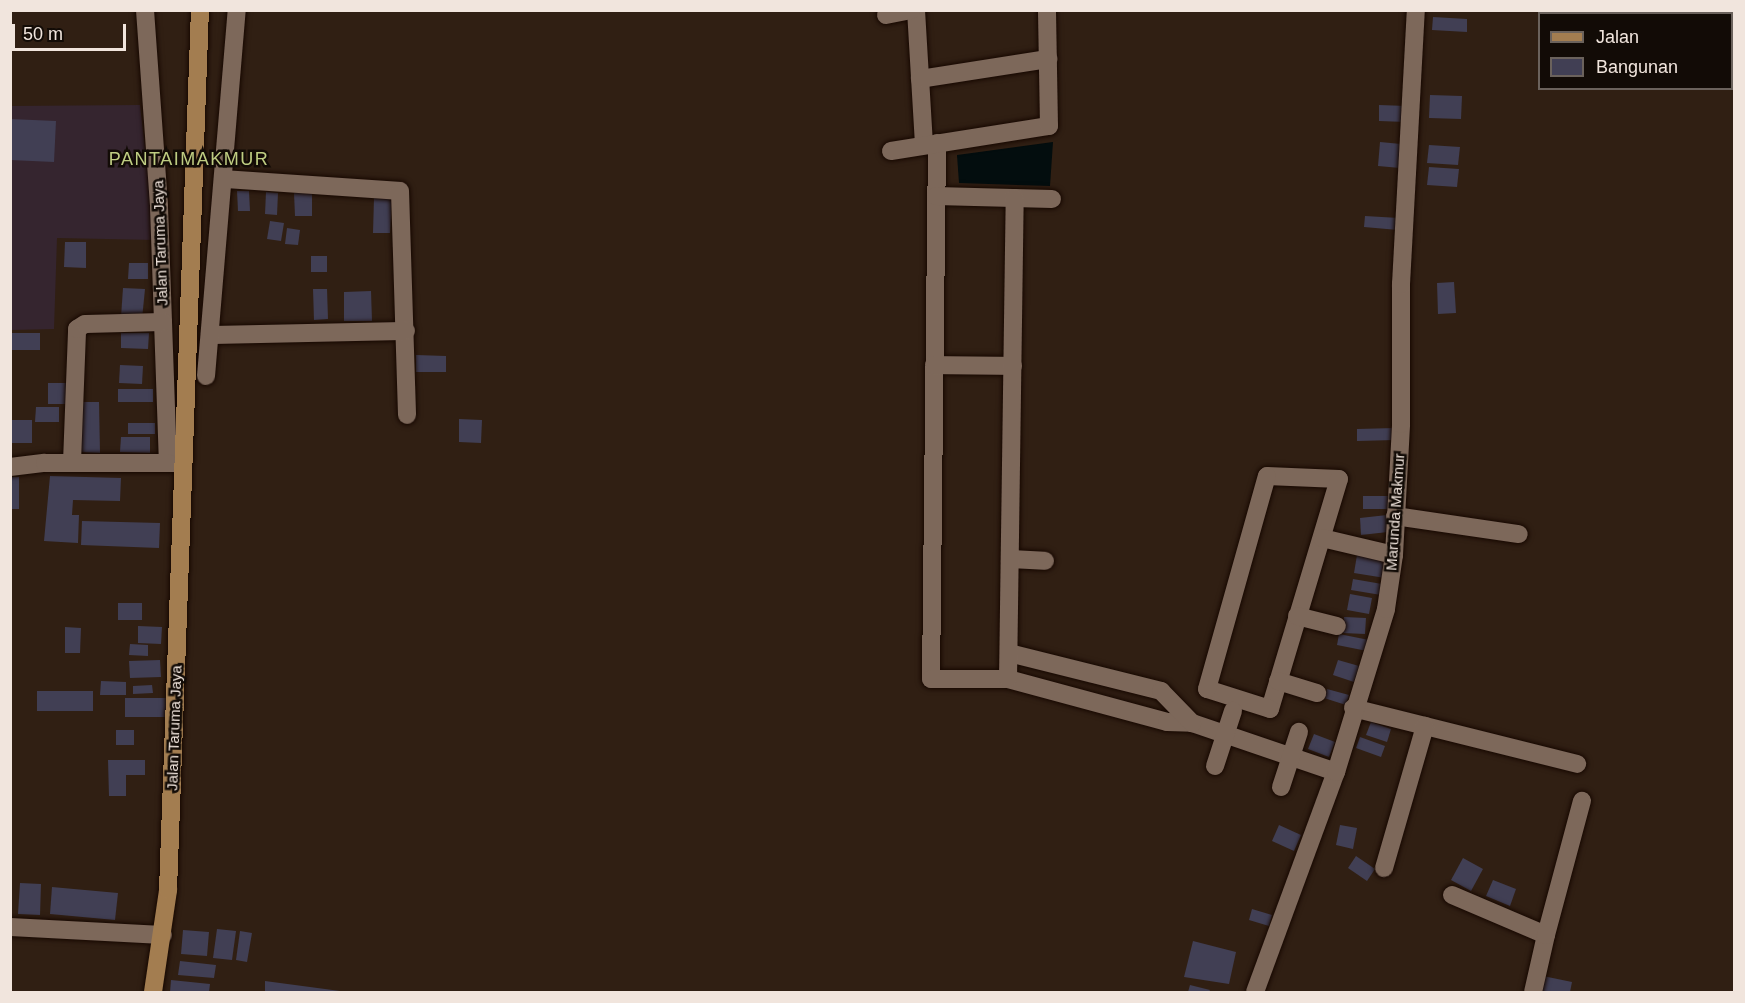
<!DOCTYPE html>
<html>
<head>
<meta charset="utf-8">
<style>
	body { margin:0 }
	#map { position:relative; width:1745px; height:1003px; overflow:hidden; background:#301f13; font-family:Arial,sans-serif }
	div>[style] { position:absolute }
	.industrial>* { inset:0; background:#35252f }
	.water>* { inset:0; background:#030d0e }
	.building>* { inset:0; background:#413f54 }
	.roads { filter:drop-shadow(0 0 2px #170801) drop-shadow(0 0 2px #170801) }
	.minor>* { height:18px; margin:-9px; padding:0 9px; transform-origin:9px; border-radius:9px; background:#7d685a }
	.major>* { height:18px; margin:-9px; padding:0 9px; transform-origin:9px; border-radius:9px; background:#a37d50 }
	span { translate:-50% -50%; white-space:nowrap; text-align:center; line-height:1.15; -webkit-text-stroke:5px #120b06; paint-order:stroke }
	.street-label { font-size:15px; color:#f1e5dd }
	.quarter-label { font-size:18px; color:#bfcd82; letter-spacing:1.5px }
	.frame { position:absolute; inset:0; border:12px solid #f1e5dd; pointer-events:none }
	.legend { position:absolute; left:1538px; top:12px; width:195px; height:78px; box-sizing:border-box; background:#120b06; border:2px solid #6b625c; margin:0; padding:8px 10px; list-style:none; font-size:18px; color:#f1e5dd }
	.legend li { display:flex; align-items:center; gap:12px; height:30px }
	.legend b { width:30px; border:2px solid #6b625c }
	.scale { position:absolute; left:12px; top:24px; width:114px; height:27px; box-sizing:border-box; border:3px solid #f1e5dd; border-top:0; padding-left:8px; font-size:18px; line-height:21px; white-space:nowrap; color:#f1e5dd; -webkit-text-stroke:4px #120b06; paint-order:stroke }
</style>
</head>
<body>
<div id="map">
	<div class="industrial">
		<i style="clip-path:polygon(140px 105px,156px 240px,57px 238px,54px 329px,11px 330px,10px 106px)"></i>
	</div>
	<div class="water">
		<i style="clip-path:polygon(1053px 142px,1050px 186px,959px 183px,957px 155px)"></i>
	</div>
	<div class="building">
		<i style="clip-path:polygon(1433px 17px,1467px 19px,1467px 32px,1432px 30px)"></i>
		<i style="clip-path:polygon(1430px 95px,1462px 96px,1461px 119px,1429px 118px)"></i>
		<i style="clip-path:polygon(1379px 105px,1407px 106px,1406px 122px,1379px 121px)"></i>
		<i style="clip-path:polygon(10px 119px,56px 121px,54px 162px,10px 160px)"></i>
		<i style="clip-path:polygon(1380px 142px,1401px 144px,1400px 168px,1378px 166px)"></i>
		<i style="clip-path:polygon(1429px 145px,1460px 147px,1458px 165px,1427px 163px)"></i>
		<i style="clip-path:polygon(1429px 167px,1459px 169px,1457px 187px,1427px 185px)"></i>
		<i style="clip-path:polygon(237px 191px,249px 191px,250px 211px,238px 211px)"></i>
		<i style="clip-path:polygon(266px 192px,278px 193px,277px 215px,265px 214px)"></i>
		<i style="clip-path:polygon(312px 192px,312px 216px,295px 216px,294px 193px)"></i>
		<i style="clip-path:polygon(374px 198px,392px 199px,390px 233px,373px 233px)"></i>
		<i style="clip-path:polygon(1365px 216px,1399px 218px,1398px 230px,1364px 227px)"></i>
		<i style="clip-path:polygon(270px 221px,284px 223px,281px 241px,267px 239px)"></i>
		<i style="clip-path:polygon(287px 228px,300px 230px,298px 245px,285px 244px)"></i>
		<i style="clip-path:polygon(65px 242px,86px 242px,86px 268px,64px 267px)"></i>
		<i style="clip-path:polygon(311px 256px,327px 256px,327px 272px,311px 272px)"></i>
		<i style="clip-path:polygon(129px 263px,148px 263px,148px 279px,128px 279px)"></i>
		<i style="clip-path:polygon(1454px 282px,1456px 313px,1438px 314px,1437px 283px)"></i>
		<i style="clip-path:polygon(123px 288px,145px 289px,142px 319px,121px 317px)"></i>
		<i style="clip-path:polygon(313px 289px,327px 289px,328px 319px,314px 320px)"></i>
		<i style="clip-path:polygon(371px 291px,372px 321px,344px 321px,344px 292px)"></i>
		<i style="clip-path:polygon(10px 333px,40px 333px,40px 350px,10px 350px)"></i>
		<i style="clip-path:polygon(121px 333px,149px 333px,148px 349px,121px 348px)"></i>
		<i style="clip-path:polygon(416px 355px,446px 356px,446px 372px,416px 372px)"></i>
		<i style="clip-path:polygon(120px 365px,143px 366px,142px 384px,119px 383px)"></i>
		<i style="clip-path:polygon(48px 383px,67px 383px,67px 404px,48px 404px)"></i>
		<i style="clip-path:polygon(118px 389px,153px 389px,153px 402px,118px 402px)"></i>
		<i style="clip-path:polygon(78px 402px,99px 402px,100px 453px,81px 452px)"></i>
		<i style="clip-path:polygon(36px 407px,59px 407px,59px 422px,35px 422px)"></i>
		<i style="clip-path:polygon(459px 419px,482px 420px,481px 443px,459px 442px)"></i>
		<i style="clip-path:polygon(10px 420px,32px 420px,32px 443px,10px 443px)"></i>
		<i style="clip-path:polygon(128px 423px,155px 423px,155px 434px,128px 434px)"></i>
		<i style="clip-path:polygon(1395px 428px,1395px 440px,1357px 441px,1357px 429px)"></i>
		<i style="clip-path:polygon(121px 437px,150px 437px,150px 453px,120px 452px)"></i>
		<i style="clip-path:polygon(50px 476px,121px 478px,120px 501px,73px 500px,72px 515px,79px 515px,78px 543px,44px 541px)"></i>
		<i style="clip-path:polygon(10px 477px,19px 477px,19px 509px,10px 509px)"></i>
		<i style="clip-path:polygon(1363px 496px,1389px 496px,1389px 509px,1363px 509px)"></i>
		<i style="clip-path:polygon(1387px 515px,1388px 532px,1361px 535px,1360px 518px)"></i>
		<i style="clip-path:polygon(82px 521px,160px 523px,159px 548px,81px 545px)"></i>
		<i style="clip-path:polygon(1357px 555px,1388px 561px,1385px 578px,1354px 573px)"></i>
		<i style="clip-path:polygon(1353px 579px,1382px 584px,1381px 595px,1351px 590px)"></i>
		<i style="clip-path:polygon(1350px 594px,1372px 598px,1369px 614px,1347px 610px)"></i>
		<i style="clip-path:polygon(118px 603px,142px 603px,142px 620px,118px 620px)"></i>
		<i style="clip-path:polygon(1344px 617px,1366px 618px,1365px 634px,1343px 633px)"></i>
		<i style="clip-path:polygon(138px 626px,162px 627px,161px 644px,138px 643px)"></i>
		<i style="clip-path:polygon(65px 627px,81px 628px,80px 653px,65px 653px)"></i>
		<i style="clip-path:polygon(1339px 634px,1369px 640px,1367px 651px,1337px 645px)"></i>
		<i style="clip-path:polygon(130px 644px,148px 645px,148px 656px,129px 655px)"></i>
		<i style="clip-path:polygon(160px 660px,161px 677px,130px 678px,129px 661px)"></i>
		<i style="clip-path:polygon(1338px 660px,1359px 666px,1354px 682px,1333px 675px)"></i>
		<i style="clip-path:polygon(101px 681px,126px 682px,126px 695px,100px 695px)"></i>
		<i style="clip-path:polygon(152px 685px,153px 693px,133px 694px,133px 686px)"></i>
		<i style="clip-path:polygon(1327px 689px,1349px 695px,1346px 705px,1324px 698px)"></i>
		<i style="clip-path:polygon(37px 691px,93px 691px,93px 711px,37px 711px)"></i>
		<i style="clip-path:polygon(125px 698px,170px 698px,170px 717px,125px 717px)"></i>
		<i style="clip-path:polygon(1371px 722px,1391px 729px,1387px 742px,1366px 735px)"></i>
		<i style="clip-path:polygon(116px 730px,134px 730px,134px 745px,116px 745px)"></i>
		<i style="clip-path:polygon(1314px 734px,1335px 742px,1329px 757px,1308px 749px)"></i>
		<i style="clip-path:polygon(1360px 737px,1385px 746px,1381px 757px,1356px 748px)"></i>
		<i style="clip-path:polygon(108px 760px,145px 760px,145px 775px,126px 775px,126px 796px,109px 796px)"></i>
		<i style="clip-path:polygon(1279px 825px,1301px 835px,1294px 851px,1272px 841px)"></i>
		<i style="clip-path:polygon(1340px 825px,1357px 828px,1353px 849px,1336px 845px)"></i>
		<i style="clip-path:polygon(1356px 856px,1375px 869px,1367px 881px,1348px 868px)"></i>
		<i style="clip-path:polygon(1463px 858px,1483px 869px,1471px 891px,1451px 880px)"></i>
		<i style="clip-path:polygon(1493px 880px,1516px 889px,1510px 906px,1486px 896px)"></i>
		<i style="clip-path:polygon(20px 883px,41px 884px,40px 915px,18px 914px)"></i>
		<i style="clip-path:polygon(52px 887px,118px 893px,115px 920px,50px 914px)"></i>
		<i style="clip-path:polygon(1252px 909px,1272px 915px,1269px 926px,1249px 920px)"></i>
		<i style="clip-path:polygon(217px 929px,236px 931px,232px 960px,213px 958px)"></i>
		<i style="clip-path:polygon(183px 930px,209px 932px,207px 956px,181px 954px)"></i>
		<i style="clip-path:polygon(240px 931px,252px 933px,247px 962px,236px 960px)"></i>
		<i style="clip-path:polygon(1193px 941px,1236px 952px,1229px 984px,1184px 977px)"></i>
		<i style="clip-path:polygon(180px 961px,216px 965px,214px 978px,178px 975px)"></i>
		<i style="clip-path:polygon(1543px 976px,1572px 982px,1570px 992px,1540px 992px)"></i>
		<i style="clip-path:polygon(171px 980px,210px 984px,209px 992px,170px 992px)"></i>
		<i style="clip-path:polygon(265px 981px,340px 991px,340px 992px,265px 992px)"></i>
		<i style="clip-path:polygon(1190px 985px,1210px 990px,1209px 992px,1188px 992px)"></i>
	</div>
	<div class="roads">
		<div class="minor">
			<i style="left:145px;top:10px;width:197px;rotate:85.9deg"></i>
			<i style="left:159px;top:207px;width:256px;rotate:88deg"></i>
			<i style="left:168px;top:463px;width:13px"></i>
			<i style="left:916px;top:10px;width:135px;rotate:86.6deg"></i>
			<i style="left:886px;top:15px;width:26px;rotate:-11deg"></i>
			<i style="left:920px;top:79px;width:130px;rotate:-8.9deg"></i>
			<i style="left:937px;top:143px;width:536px;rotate:90.64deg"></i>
			<i style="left:931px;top:679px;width:77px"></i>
			<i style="left:1008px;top:679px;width:165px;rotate:15.1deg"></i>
			<i style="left:1167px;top:722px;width:25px;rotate:2deg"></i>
			<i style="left:1192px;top:723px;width:152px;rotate:18.8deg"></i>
			<i style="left:891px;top:151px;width:160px;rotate:-9deg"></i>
			<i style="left:1049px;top:126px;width:116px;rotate:-91deg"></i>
			<i style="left:224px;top:179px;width:176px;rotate:3.9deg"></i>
			<i style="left:400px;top:191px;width:224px;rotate:88.2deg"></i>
			<i style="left:936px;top:196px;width:116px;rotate:1.5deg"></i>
			<i style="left:210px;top:335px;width:196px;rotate:-1.2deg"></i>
			<i style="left:934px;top:365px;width:79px;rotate:0.7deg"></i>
			<i style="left:206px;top:376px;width:367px;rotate:-85.2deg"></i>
			<i style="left:72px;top:462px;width:133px;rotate:-87.8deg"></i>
			<i style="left:77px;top:329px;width:9px;rotate:-32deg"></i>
			<i style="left:85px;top:324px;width:78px;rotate:-1.5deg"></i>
			<i style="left:10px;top:467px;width:35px;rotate:-7deg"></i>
			<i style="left:45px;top:463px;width:123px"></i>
			<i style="left:1267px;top:476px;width:72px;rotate:2.4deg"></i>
			<i style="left:1339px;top:479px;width:240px;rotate:106.7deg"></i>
			<i style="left:1270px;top:709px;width:66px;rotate:-162.4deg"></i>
			<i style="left:1207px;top:689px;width:221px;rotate:-74.3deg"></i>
			<i style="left:1395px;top:516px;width:125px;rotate:8.3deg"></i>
			<i style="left:1322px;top:538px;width:74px;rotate:13.3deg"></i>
			<i style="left:1010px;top:559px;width:35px;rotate:3deg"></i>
			<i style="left:1297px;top:616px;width:41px;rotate:14deg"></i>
			<i style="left:1009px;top:653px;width:157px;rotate:14deg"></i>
			<i style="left:1161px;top:691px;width:45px;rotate:45.9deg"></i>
			<i style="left:1008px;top:679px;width:481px;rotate:-89.2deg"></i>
			<i style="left:1278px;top:681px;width:41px;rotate:17.1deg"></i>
			<i style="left:1353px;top:708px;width:231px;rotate:14deg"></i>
			<i style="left:1215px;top:766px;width:58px;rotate:-71.9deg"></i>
			<i style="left:1281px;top:787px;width:58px;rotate:-71.9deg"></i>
			<i style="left:1384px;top:868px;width:148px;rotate:-73.9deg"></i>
			<i style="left:1452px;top:895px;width:102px;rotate:23.1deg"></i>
			<i style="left:1546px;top:935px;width:58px;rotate:102.8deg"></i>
			<i style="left:10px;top:927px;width:153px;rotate:3deg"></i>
			<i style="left:1546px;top:935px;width:139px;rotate:-75deg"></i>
			<i style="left:1255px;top:992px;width:234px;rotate:-69.8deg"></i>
			<i style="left:1336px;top:772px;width:170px;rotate:-72.9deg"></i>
			<i style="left:1386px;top:609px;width:55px;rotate:-81.6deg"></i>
			<i style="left:1394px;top:555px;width:131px;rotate:-86.9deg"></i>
			<i style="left:1401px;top:424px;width:140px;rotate:-90deg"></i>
			<i style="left:1401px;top:284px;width:274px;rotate:-86.9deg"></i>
		</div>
		<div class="major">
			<i style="left:153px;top:992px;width:103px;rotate:-81.6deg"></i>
			<i style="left:168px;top:890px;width:881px;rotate:-87.92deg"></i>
		</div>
	</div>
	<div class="street-label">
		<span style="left:160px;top:243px;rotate:-92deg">Jalan Taruma Jaya</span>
		<span style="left:1395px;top:512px;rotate:-86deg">Marunda Makmur</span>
		<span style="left:174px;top:728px;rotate:-88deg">Jalan Taruma Jaya</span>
	</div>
	<div class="quarter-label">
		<span style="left:189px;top:159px">PANTAIMAKMUR</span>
	</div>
	<div class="frame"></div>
	<ul class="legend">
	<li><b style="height:8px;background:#a37d50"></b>Jalan</li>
	<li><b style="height:16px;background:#413f54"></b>Bangunan</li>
	</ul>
	<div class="scale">50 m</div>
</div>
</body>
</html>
